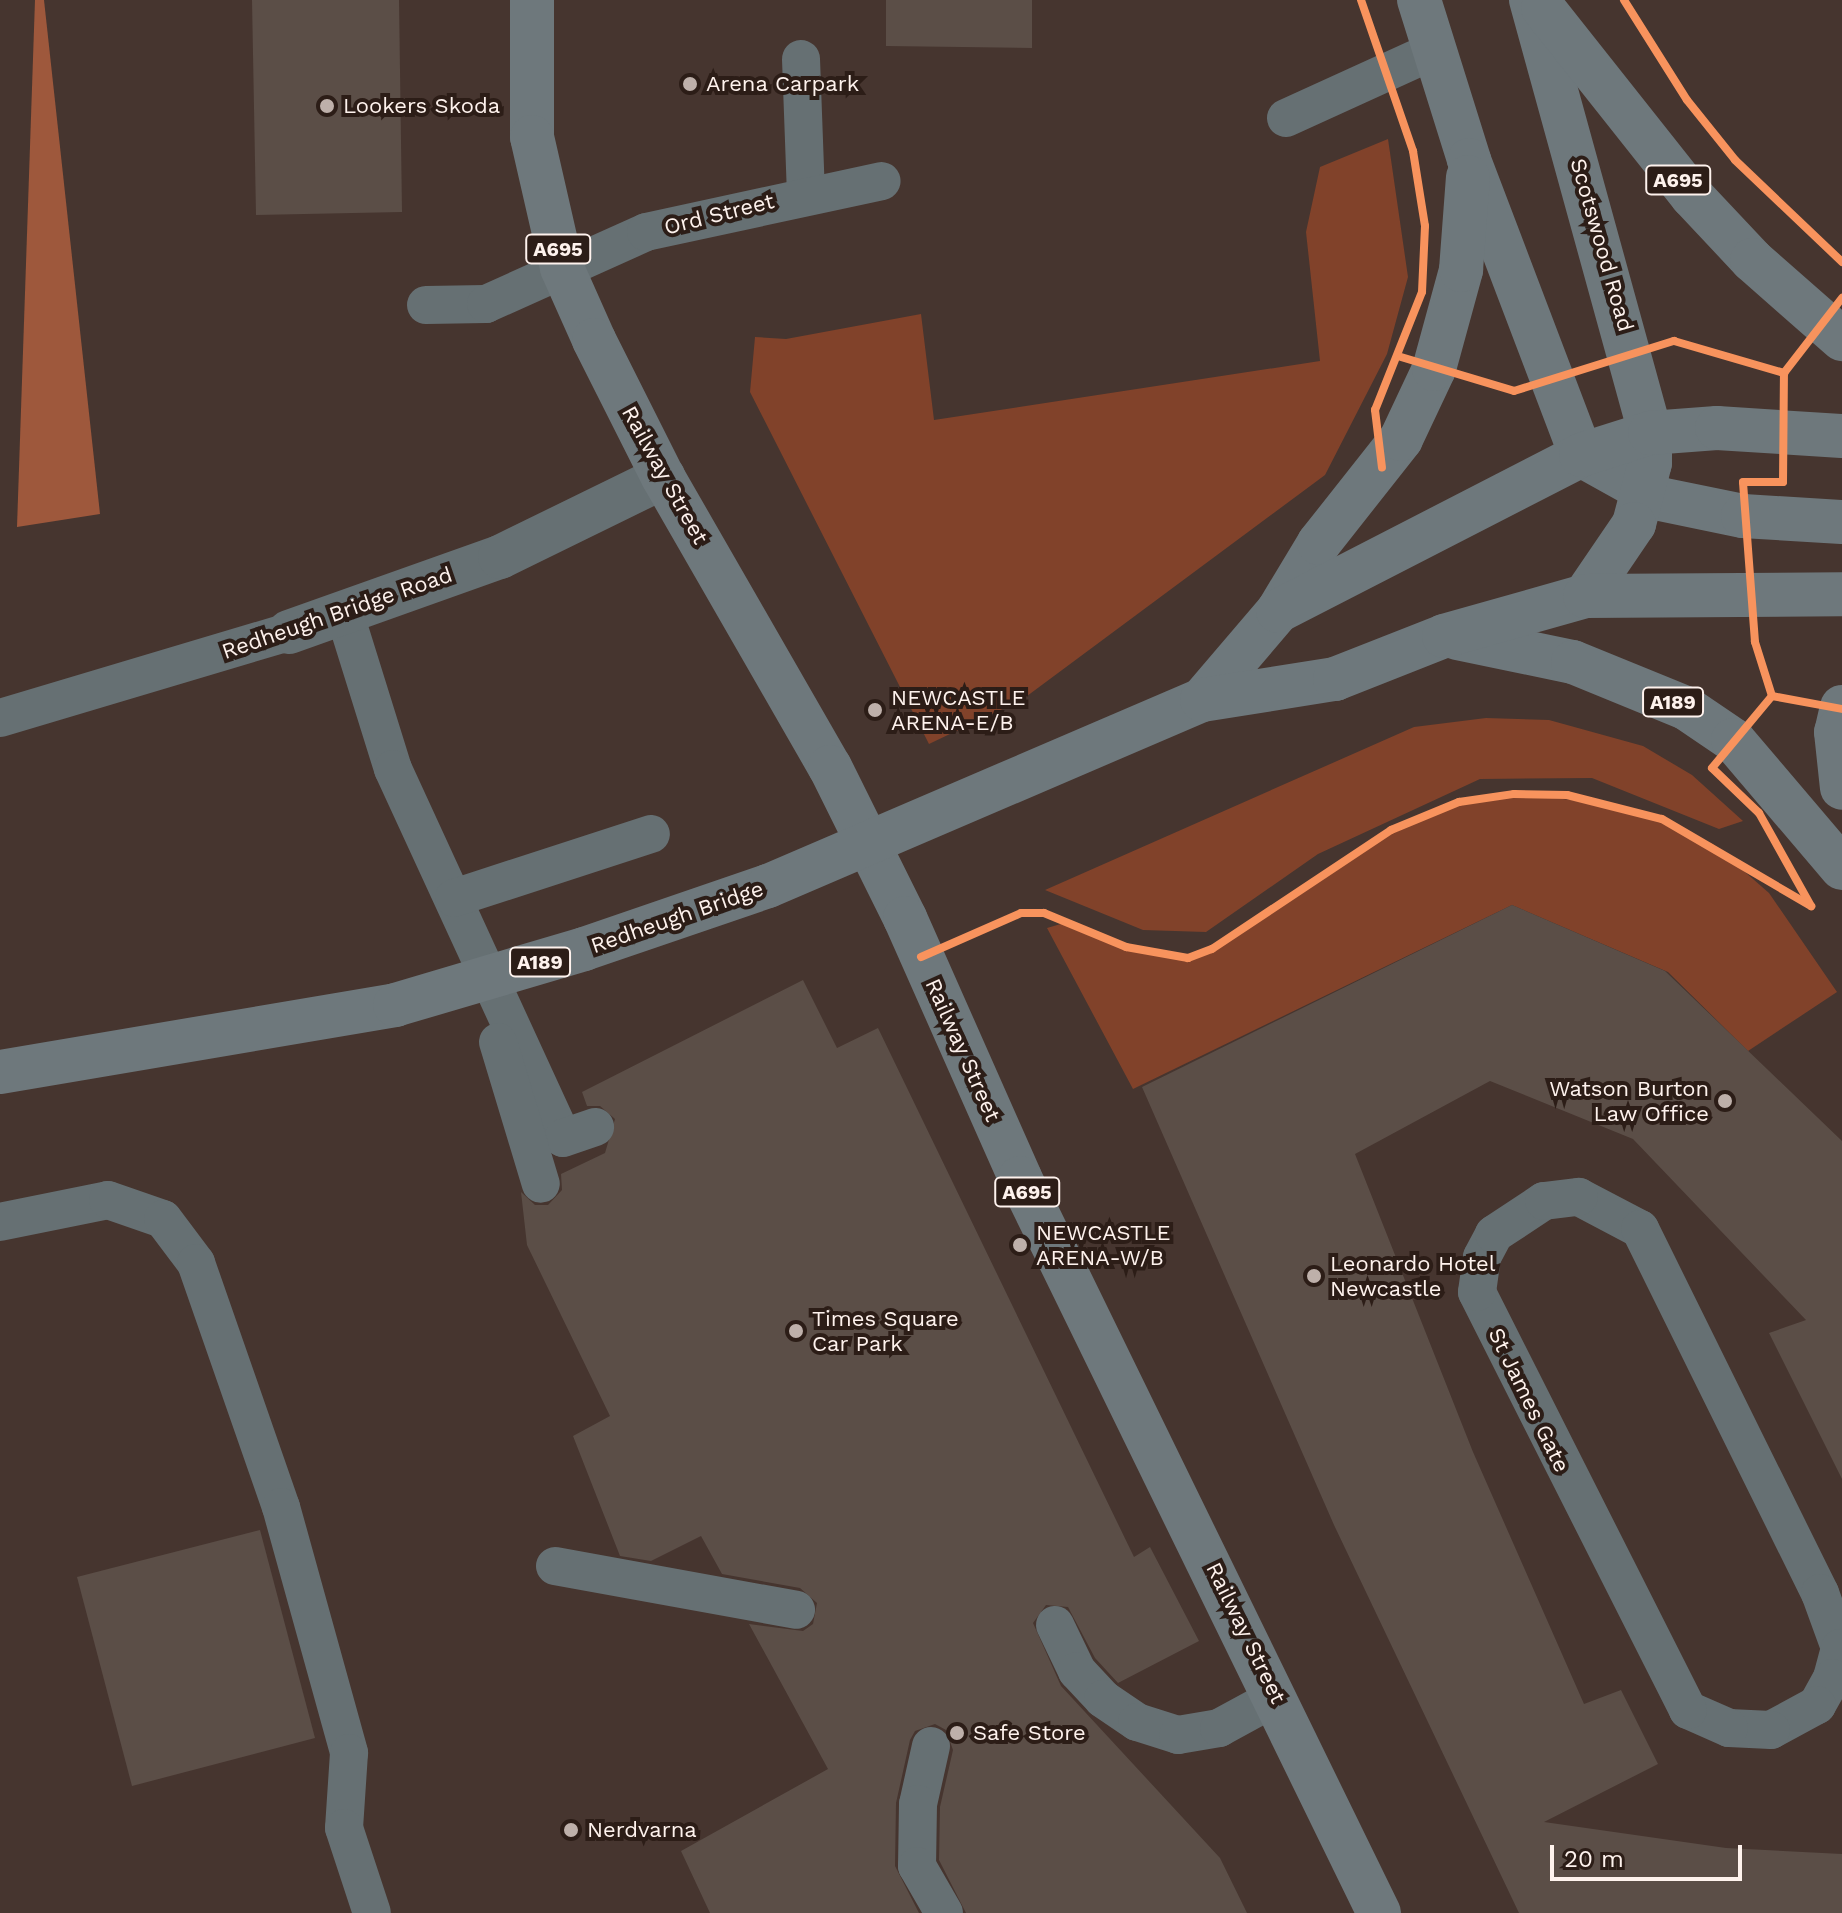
<!DOCTYPE html>
<html>
<head>
<meta charset="utf-8">
<style>
	body { margin:0 }
	#map { position:relative; width:1842px; height:1913px; overflow:hidden; background:#46352f; font-family:"Work Sans",sans-serif }
	div>[style] { position:absolute }
	.green>* { inset:0; background:#81422a }
	.forest>* { inset:0; background:#9e583c }
	.building>* { inset:0; background:#5b4e47 }
	.service>* { height:38px; margin:-19px; padding:0 19px; transform-origin:19px; border-radius:19px; background:#667073 }
	.minor>* { height:44px; margin:-22px; padding:0 22px; transform-origin:22px; border-radius:22px; background:#667073 }
	.primary>* { height:44px; margin:-22px; padding:0 22px; transform-origin:22px; border-radius:22px; background:#6e787c }
	.cycleway>* { height:8px; margin:-4px; padding:0 4px; transform-origin:4px; border-radius:4px; background:#f8935d }
	.dots>* { width:22px; height:22px; translate:-50% -50%; box-sizing:border-box; border:4px solid #2c1d17; border-radius:50% }
	span { translate:-50% -50%; white-space:nowrap; text-align:center; line-height:1.15; -webkit-text-stroke:8px #2c1d17; paint-order:stroke }
	.shield-label span { padding:2px 6px; background:#2c1d17; border:2px solid; border-radius:6px; -webkit-text-stroke-width:0 }
	.shield-label { font-size:20px; color:#fef2ed; font-weight:700 }
	.poi-label { font-size:22px; color:#fef2ed }
	.left { translate:0 -50%; text-align:left }
	.right { translate:-100% -50%; text-align:right }
	.street-label { font-size:22px; color:#fef2ed }
	.scale { position:absolute; left:1550px; top:1845px; width:192px; height:36px; box-sizing:border-box; border:4px solid #fef2ed; border-top:0; padding-left:10px; font-size:24px; line-height:28px; white-space:nowrap; color:#fef2ed; -webkit-text-stroke:6px #2c1d17; paint-order:stroke }
</style>
</head>
<body>
<div id="map">
	<div class="green">
		<i style="clip-path:polygon(1388px 139px,1408px 277px,1387px 354px,1325px 475px,1023px 699px,929px 744px,750px 392px,755px 337px,786px 339px,921px 314px,934px 420px,1320px 361px,1306px 232px,1320px 167px)"></i>
		<i style="clip-path:polygon(1486px 718px,1549px 720px,1643px 746px,1692px 775px,1743px 821px,1719px 829px,1592px 778px,1480px 779px,1318px 854px,1206px 932px,1143px 930px,1045px 890px,1414px 727px)"></i>
		<i style="clip-path:polygon(1514px 794px,1620px 805px,1713px 844px,1769px 893px,1837px 992px,1748px 1051px,1668px 972px,1512px 905px,1133px 1089px,1047px 928px,1071px 921px,1126px 947px,1188px 958px,1212px 949px,1391px 830px,1459px 802px)"></i>
	</div>
	<div class="forest">
		<i style="clip-path:polygon(35px 0,44px 0,100px 514px,17px 527px)"></i>
	</div>
	<div class="building">
		<i style="clip-path:polygon(252px 0,399px 0,402px 212px,256px 215px)"></i>
		<i style="clip-path:polygon(886px 0,1032px 0,1032px 48px,886px 46px)"></i>
		<i style="clip-path:polygon(1512px 905px,1665px 971px,1842px 1141px,1842px 1479px,1769px 1333px,1806px 1320px,1633px 1139px,1490px 1081px,1355px 1154px,1473px 1452px,1584px 1704px,1621px 1690px,1658px 1764px,1544px 1822px,1726px 1848px,1842px 1854px,1842px 1913px,1519px 1913px,1334px 1525px,1142px 1087px)"></i>
		<i style="clip-path:polygon(803px 980px,837px 1048px,878px 1028px,1134px 1557px,1150px 1547px,1199px 1641px,1118px 1683px,1095px 1658px,1068px 1607px,1046px 1605px,1033px 1623px,1061px 1686px,1220px 1858px,1247px 1913px,966px 1913px,939px 1860px,940px 1807px,953px 1750px,946px 1730px,935px 1724px,915px 1731px,910px 1740px,896px 1803px,895px 1866px,919px 1913px,710px 1913px,681px 1851px,828px 1769px,749px 1624px,803px 1631px,813px 1624px,817px 1603px,800px 1588px,722px 1574px,701px 1536px,651px 1561px,620px 1556px,573px 1436px,610px 1416px,527px 1245px,521px 1192px,535px 1205px,548px 1205px,562px 1190px,561px 1174px,605px 1153px,615px 1119px,600px 1106px,587px 1106px,582px 1092px)"></i>
		<i style="clip-path:polygon(260px 1530px,315px 1738px,132px 1786px,77px 1577px)"></i>
	</div>
	<div class="service">
		<i style="left:801px;top:59px;width:134px;rotate:87.9deg"></i>
		<i style="left:1286px;top:118px;width:164px;rotate:-24.5deg"></i>
		<i style="left:426px;top:305px;width:60px;rotate:-1deg"></i>
		<i style="left:486px;top:304px;width:175px;rotate:-24.2deg"></i>
		<i style="left:646px;top:232px;width:241px;rotate:-12.2deg"></i>
		<i style="left:345px;top:615px;width:161px;rotate:72.7deg"></i>
		<i style="left:393px;top:769px;width:406px;rotate:65.3deg"></i>
		<i style="left:563px;top:1138px;width:34px;rotate:-19deg"></i>
		<i style="left:0;top:718px;width:302px;rotate:-16.6deg"></i>
		<i style="left:454px;top:898px;width:207px;rotate:-18deg"></i>
		<i style="left:498px;top:1042px;width:148px;rotate:73.2deg"></i>
		<i style="left:1579px;top:1197px;width:69px;rotate:27.7deg"></i>
		<i style="left:1640px;top:1229px;width:406px;rotate:63.7deg"></i>
		<i style="left:1820px;top:1593px;width:59px;rotate:70deg"></i>
		<i style="left:1840px;top:1648px;width:31px;rotate:105deg"></i>
		<i style="left:1832px;top:1678px;width:31px;rotate:119deg"></i>
		<i style="left:1817px;top:1705px;width:52px;rotate:151.5deg"></i>
		<i style="left:1771px;top:1730px;width:42px;rotate:-177.3deg"></i>
		<i style="left:1729px;top:1728px;width:45px;rotate:-156.3deg"></i>
		<i style="left:1688px;top:1710px;width:468px;rotate:-116.8deg"></i>
		<i style="left:1477px;top:1292px;width:35px;rotate:-82deg"></i>
		<i style="left:1482px;top:1257px;width:26px;rotate:-62deg"></i>
		<i style="left:1494px;top:1234px;width:60px;rotate:-33.4deg"></i>
		<i style="left:1544px;top:1201px;width:35px;rotate:-7deg"></i>
		<i style="left:0;top:1222px;width:110px;rotate:-11.5deg"></i>
		<i style="left:108px;top:1200px;width:58px;rotate:19.1deg"></i>
		<i style="left:163px;top:1219px;width:55px;rotate:53.1deg"></i>
		<i style="left:196px;top:1263px;width:258px;rotate:70.8deg"></i>
		<i style="left:281px;top:1507px;width:255px;rotate:74.5deg"></i>
		<i style="left:349px;top:1753px;width:75px;rotate:93.8deg"></i>
		<i style="left:344px;top:1828px;width:89px;rotate:71.8deg"></i>
		<i style="left:555px;top:1566px;width:245px;rotate:10.3deg"></i>
		<i style="left:1055px;top:1625px;width:51px;rotate:64.4deg"></i>
		<i style="left:1077px;top:1671px;width:38px;rotate:47deg"></i>
		<i style="left:1103px;top:1699px;width:41px;rotate:34.1deg"></i>
		<i style="left:1137px;top:1722px;width:43px;rotate:17.6deg"></i>
		<i style="left:1178px;top:1735px;width:42px;rotate:-9.7deg"></i>
		<i style="left:1219px;top:1728px;width:65px;rotate:-28.5deg"></i>
		<i style="left:931px;top:1746px;width:59px;rotate:102.6deg"></i>
		<i style="left:918px;top:1804px;width:62px;rotate:90.9deg"></i>
		<i style="left:917px;top:1866px;width:54px;rotate:60.1deg"></i>
	</div>
	<div class="minor">
		<i style="left:289px;top:632px;width:224px;rotate:-19.6deg"></i>
		<i style="left:500px;top:557px;width:182px;rotate:-26.1deg"></i>
	</div>
	<div class="primary">
		<i style="left:532px;top:0;width:137px;rotate:90deg"></i>
		<i style="left:532px;top:137px;width:134px;rotate:77.1deg"></i>
		<i style="left:562px;top:268px;width:79px;rotate:66deg"></i>
		<i style="left:594px;top:340px;width:153px;rotate:63.3deg"></i>
		<i style="left:663px;top:477px;width:335px;rotate:60.1deg"></i>
		<i style="left:830px;top:767px;width:169px;rotate:63.6deg"></i>
		<i style="left:905px;top:918px;width:284px;rotate:66.1deg"></i>
		<i style="left:1020px;top:1178px;width:818px;rotate:63.97deg"></i>
		<i style="left:1419px;top:0;width:168px;rotate:72.6deg"></i>
		<i style="left:1469px;top:160px;width:316px;rotate:69.2deg"></i>
		<i style="left:1581px;top:455px;width:90px;rotate:29.1deg"></i>
		<i style="left:1660px;top:499px;width:85px;rotate:11.6deg"></i>
		<i style="left:1743px;top:516px;width:99px;rotate:3.5deg"></i>
		<i style="left:1531px;top:0;width:449px;rotate:74.6deg"></i>
		<i style="left:1650px;top:433px;width:30px;rotate:90deg"></i>
		<i style="left:1650px;top:463px;width:63px;rotate:104.7deg"></i>
		<i style="left:1634px;top:524px;width:87px;rotate:124.2deg"></i>
		<i style="left:1543px;top:8px;width:240px;rotate:51.6deg"></i>
		<i style="left:1692px;top:196px;width:88px;rotate:46.8deg"></i>
		<i style="left:1752px;top:260px;width:120px;rotate:41.3deg"></i>
		<i style="left:1278px;top:611px;width:79px;rotate:-58.9deg"></i>
		<i style="left:1319px;top:543px;width:132px;rotate:-51.7deg"></i>
		<i style="left:1401px;top:439px;width:77px;rotate:-64.8deg"></i>
		<i style="left:1434px;top:369px;width:103px;rotate:-74.7deg"></i>
		<i style="left:1461px;top:270px;width:93px;rotate:-85.7deg"></i>
		<i style="left:1457px;top:638px;width:118px;rotate:11.7deg"></i>
		<i style="left:1573px;top:662px;width:122px;rotate:22.2deg"></i>
		<i style="left:1686px;top:708px;width:57px;rotate:34.2deg"></i>
		<i style="left:1733px;top:740px;width:168px;rotate:49.6deg"></i>
		<i style="left:1202px;top:700px;width:117px;rotate:-49.5deg"></i>
		<i style="left:1278px;top:611px;width:341px;rotate:-27.2deg"></i>
		<i style="left:1581px;top:455px;width:72px;rotate:-17.7deg"></i>
		<i style="left:1650px;top:433px;width:67px;rotate:-4.3deg"></i>
		<i style="left:1717px;top:428px;width:125px;rotate:3.7deg"></i>
		<i style="left:1842px;top:707px;width:26px;rotate:103deg"></i>
		<i style="left:1836px;top:732px;width:56px;rotate:83.9deg"></i>
		<i style="left:0;top:1072px;width:401px;rotate:-9.6deg"></i>
		<i style="left:395px;top:1005px;width:197px;rotate:-16.5deg"></i>
		<i style="left:584px;top:949px;width:194px;rotate:-18.9deg"></i>
		<i style="left:768px;top:886px;width:472px;rotate:-23.2deg"></i>
		<i style="left:1202px;top:700px;width:135px;rotate:-9deg"></i>
		<i style="left:1335px;top:679px;width:117px;rotate:-21.5deg"></i>
		<i style="left:1444px;top:636px;width:147px;rotate:-15.8deg"></i>
		<i style="left:1585px;top:596px;width:257px;rotate:-0.4deg"></i>
	</div>
	<div class="cycleway">
		<i style="left:1361px;top:0;width:160px;rotate:71deg"></i>
		<i style="left:1413px;top:151px;width:76px;rotate:80.9deg"></i>
		<i style="left:1425px;top:226px;width:66px;rotate:92.6deg"></i>
		<i style="left:1422px;top:292px;width:127px;rotate:111.7deg"></i>
		<i style="left:1375px;top:410px;width:58px;rotate:83.1deg"></i>
		<i style="left:1624px;top:0;width:118px;rotate:57.8deg"></i>
		<i style="left:1687px;top:100px;width:77px;rotate:51.3deg"></i>
		<i style="left:1735px;top:160px;width:148px;rotate:43.6deg"></i>
		<i style="left:1401px;top:357px;width:118px;rotate:16.7deg"></i>
		<i style="left:1514px;top:391px;width:168px;rotate:-17.4deg"></i>
		<i style="left:1674px;top:341px;width:115px;rotate:16.2deg"></i>
		<i style="left:1772px;top:696px;width:57px;rotate:-107.5deg"></i>
		<i style="left:1755px;top:642px;width:160px;rotate:-94.3deg"></i>
		<i style="left:1743px;top:482px;width:40px"></i>
		<i style="left:1783px;top:482px;width:109px;rotate:-89.5deg"></i>
		<i style="left:1784px;top:373px;width:95px;rotate:-52.3deg"></i>
		<i style="left:1811px;top:906px;width:107px;rotate:-119.2deg"></i>
		<i style="left:1759px;top:813px;width:65px;rotate:-136.2deg"></i>
		<i style="left:1712px;top:768px;width:94px;rotate:-50.2deg"></i>
		<i style="left:1772px;top:696px;width:71px;rotate:10.5deg"></i>
		<i style="left:921px;top:957px;width:109px;rotate:-23.7deg"></i>
		<i style="left:1021px;top:913px;width:23px"></i>
		<i style="left:1044px;top:913px;width:89px;rotate:22.5deg"></i>
		<i style="left:1126px;top:947px;width:63px;rotate:10.1deg"></i>
		<i style="left:1188px;top:958px;width:26px;rotate:-21deg"></i>
		<i style="left:1212px;top:949px;width:215px;rotate:-33.6deg"></i>
		<i style="left:1391px;top:830px;width:74px;rotate:-22.4deg"></i>
		<i style="left:1459px;top:802px;width:56px;rotate:-8.3deg"></i>
		<i style="left:1514px;top:794px;width:53px;rotate:1.1deg"></i>
		<i style="left:1567px;top:795px;width:98px;rotate:14.2deg"></i>
		<i style="left:1662px;top:819px;width:173px;rotate:30.3deg"></i>
	</div>
	<div class="dots">
		<i style="left:690px;top:84px;background:#beb0aa"></i>
		<i style="left:327px;top:106px;background:#beb0aa"></i>
		<i style="left:875px;top:710px;background:#beb0aa"></i>
		<i style="left:1725px;top:1101px;background:#beb0aa"></i>
		<i style="left:1020px;top:1245px;background:#beb0aa"></i>
		<i style="left:1314px;top:1276px;background:#beb0aa"></i>
		<i style="left:796px;top:1331px;background:#beb0aa"></i>
		<i style="left:957px;top:1733px;background:#beb0aa"></i>
		<i style="left:571px;top:1830px;background:#beb0aa"></i>
	</div>
	<div class="shield-label">
		<span style="left:1678px;top:180px">A695</span>
		<span style="left:558px;top:249px">A695</span>
		<span style="left:1673px;top:702px">A189</span>
		<span style="left:540px;top:962px">A189</span>
		<span style="left:1027px;top:1192px">A695</span>
	</div>
	<div class="poi-label">
		<span class="left" style="left:706px;top:84px">Arena Carpark</span>
		<span class="left" style="left:343px;top:106px">Lookers Skoda</span>
		<span class="left" style="left:891px;top:710px">NEWCASTLE<br>ARENA-E/B</span>
		<span class="right" style="left:1709px;top:1101px">Watson Burton<br>Law Office</span>
		<span class="left" style="left:1036px;top:1245px">NEWCASTLE<br>ARENA-W/B</span>
		<span class="left" style="left:1330px;top:1276px">Leonardo Hotel<br>Newcastle</span>
		<span class="left" style="left:812px;top:1331px">Times Square<br>Car Park</span>
		<span class="left" style="left:973px;top:1733px">Safe Store</span>
		<span class="left" style="left:587px;top:1830px">Nerdvarna</span>
	</div>
	<div class="street-label">
		<span style="left:719px;top:214px;rotate:-14deg">Ord Street</span>
		<span style="left:1602px;top:245px;rotate:74deg">Scotswood Road</span>
		<span style="left:665px;top:475px;rotate:61deg">Railway Street</span>
		<span style="left:337px;top:613px;rotate:-19deg">Redheugh Bridge Road</span>
		<span style="left:677px;top:917px;rotate:-19deg">Redheugh Bridge</span>
		<span style="left:963px;top:1050px;rotate:66deg">Railway Street</span>
		<span style="left:1529px;top:1400px;rotate:64deg">St James Gate</span>
		<span style="left:1246px;top:1633px;rotate:64deg">Railway Street</span>
	</div>
	<div class="scale">20 m</div>
</div>
</body>
</html>
